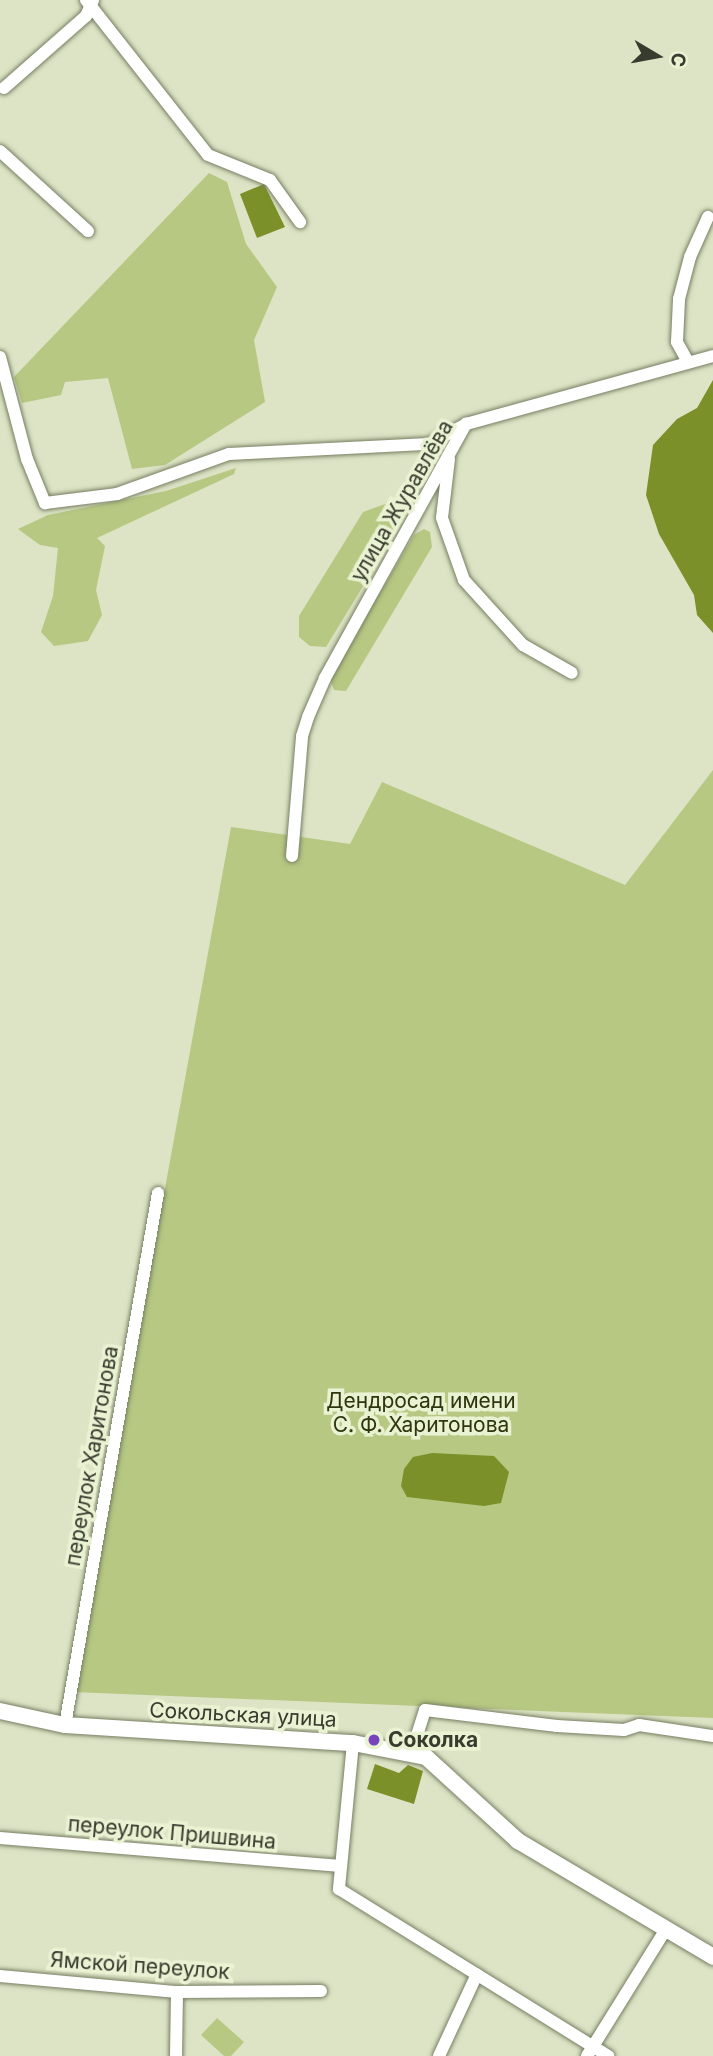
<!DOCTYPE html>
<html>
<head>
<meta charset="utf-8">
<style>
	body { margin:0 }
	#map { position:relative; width:713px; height:2056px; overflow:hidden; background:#dce4c5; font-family:Inter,sans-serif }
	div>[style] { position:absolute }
	.green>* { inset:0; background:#b6c882 }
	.water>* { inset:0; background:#7b9028 }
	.roads { filter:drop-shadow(0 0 2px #777f63) drop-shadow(0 0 2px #777f63) }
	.minor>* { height:12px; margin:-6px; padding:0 6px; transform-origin:6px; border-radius:6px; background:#fff }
	.tertiary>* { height:16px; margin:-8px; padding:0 8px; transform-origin:8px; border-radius:8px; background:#fff }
	.dots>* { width:19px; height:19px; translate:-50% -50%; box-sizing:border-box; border:4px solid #e9f2d2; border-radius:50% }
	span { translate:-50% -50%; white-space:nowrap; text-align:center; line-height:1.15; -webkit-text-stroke:7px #e9f2d2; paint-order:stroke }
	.street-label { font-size:21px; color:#383c2f }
	.park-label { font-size:21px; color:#2d360c }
	.poi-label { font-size:21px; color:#383c2f; font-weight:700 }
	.left { translate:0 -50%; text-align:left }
	.north { position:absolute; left:622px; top:21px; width:70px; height:70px; -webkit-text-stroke:5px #e9f2d2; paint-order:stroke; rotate:100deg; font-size:19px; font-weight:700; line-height:28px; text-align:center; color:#383c2f }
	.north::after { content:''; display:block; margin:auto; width:24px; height:32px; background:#383c2f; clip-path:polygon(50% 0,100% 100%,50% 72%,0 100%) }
</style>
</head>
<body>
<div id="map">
	<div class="green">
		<i style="clip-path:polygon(209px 173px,227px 182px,246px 244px,277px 287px,254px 340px,265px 402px,165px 465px,132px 469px,108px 378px,65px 382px,61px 395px,22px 403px,14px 377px)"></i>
		<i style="clip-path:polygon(236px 468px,234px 474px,97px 538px,105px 546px,96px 590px,102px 615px,88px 641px,54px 646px,41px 632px,53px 596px,58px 548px,40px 545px,18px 529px,48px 515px,166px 491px)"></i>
		<i style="clip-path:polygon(410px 495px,415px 496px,413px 504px,326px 647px,310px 646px,299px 637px,299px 616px,363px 512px)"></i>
		<i style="clip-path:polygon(424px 529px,430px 532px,432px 547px,346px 691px,334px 690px,330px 678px,414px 535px)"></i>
		<i style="clip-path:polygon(713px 770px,713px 1718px,73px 1692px,231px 827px,350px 844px,382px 782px,625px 885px)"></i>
		<i style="clip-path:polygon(217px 2018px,244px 2042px,231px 2056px,224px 2056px,201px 2035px)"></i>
	</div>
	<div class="water">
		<i style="clip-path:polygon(264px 184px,285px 227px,257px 238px,240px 194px)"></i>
		<i style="clip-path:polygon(713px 380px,713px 633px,697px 615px,694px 595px,659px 534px,646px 495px,653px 445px,677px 419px,697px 408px)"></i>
		<i style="clip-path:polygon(432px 1453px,494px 1456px,509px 1472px,501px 1503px,484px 1506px,407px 1497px,401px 1486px,404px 1469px,413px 1457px)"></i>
		<i style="clip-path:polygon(375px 1764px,399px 1773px,408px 1765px,423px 1771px,414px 1804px,367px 1789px)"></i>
	</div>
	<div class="roads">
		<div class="minor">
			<i style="left:86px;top:0;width:197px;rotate:51.8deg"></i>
			<i style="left:208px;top:155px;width:67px;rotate:22deg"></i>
			<i style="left:270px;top:180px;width:52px;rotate:54.5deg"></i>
			<i style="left:4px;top:88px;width:109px;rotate:-41.3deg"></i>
			<i style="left:86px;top:16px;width:17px;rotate:-66deg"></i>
			<i style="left:0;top:151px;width:119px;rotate:42.3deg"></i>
			<i style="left:0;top:357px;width:106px;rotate:75.2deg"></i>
			<i style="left:27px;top:459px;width:48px;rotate:67.8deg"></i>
			<i style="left:45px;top:503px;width:73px;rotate:-7.1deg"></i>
			<i style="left:117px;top:494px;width:119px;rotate:-19.7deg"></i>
			<i style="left:229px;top:454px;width:200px;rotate:-2.9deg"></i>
			<i style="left:429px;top:444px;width:38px;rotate:-28deg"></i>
			<i style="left:688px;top:362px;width:23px;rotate:-119deg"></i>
			<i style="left:677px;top:342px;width:43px;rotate:-87.3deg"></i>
			<i style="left:679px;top:299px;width:43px;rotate:-75.3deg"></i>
			<i style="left:690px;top:257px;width:44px;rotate:-65.8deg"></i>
			<i style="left:449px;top:459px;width:59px;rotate:96.8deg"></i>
			<i style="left:442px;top:518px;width:66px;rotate:70.5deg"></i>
			<i style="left:464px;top:580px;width:88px;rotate:47.8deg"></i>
			<i style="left:523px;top:645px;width:56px;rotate:29.7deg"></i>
			<i style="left:292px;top:856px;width:120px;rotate:-85.2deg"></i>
			<i style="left:302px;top:736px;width:20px;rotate:-72deg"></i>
			<i style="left:308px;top:717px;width:43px;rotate:-66.4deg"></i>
			<i style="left:325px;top:678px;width:291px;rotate:-61deg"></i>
			<i style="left:466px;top:424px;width:256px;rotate:-15.4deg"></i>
			<i style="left:65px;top:1725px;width:540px;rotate:-80.08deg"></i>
			<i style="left:353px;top:1743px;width:147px;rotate:95.5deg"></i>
			<i style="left:339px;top:1889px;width:317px;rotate:31.8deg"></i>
			<i style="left:411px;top:1754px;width:46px;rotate:-72.3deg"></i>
			<i style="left:425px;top:1710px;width:133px;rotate:6.9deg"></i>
			<i style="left:557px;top:1726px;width:67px;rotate:3.4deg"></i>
			<i style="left:624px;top:1730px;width:16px;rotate:-18deg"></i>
			<i style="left:639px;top:1725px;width:75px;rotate:8.5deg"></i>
			<i style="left:0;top:1838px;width:342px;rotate:4.7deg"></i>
			<i style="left:0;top:1976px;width:178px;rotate:5.2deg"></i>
			<i style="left:177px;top:1992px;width:144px;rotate:-0.4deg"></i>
			<i style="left:176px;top:2056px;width:64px;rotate:-89.1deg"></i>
			<i style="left:439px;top:2056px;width:90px;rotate:-65.1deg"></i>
			<i style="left:587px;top:2056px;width:150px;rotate:-58.1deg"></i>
		</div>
		<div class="tertiary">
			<i style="left:0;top:1711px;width:66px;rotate:12.2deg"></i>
			<i style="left:65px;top:1725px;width:289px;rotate:3.6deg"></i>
			<i style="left:353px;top:1743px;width:74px;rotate:10.9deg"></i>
			<i style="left:426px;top:1757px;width:125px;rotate:42.4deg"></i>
			<i style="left:518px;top:1841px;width:227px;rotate:30.7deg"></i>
		</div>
	</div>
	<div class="dots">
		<i style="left:374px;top:1740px;background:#7844bc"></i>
	</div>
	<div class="street-label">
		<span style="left:402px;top:501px;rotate:-60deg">улица Журавлёва</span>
		<span style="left:92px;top:1456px;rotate:-80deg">переулок Харитонова</span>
		<span style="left:243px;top:1715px;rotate:3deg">Сокольская улица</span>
		<span style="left:172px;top:1833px;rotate:5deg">переулок Пришвина</span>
		<span style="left:140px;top:1966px;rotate:4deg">Ямской переулок</span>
	</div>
	<div class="park-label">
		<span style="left:421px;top:1413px">Дендросад имени<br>С. Ф. Харитонова</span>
	</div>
	<div class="poi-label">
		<span class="left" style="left:388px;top:1740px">Соколка</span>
	</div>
	<div class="north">С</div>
</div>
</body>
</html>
